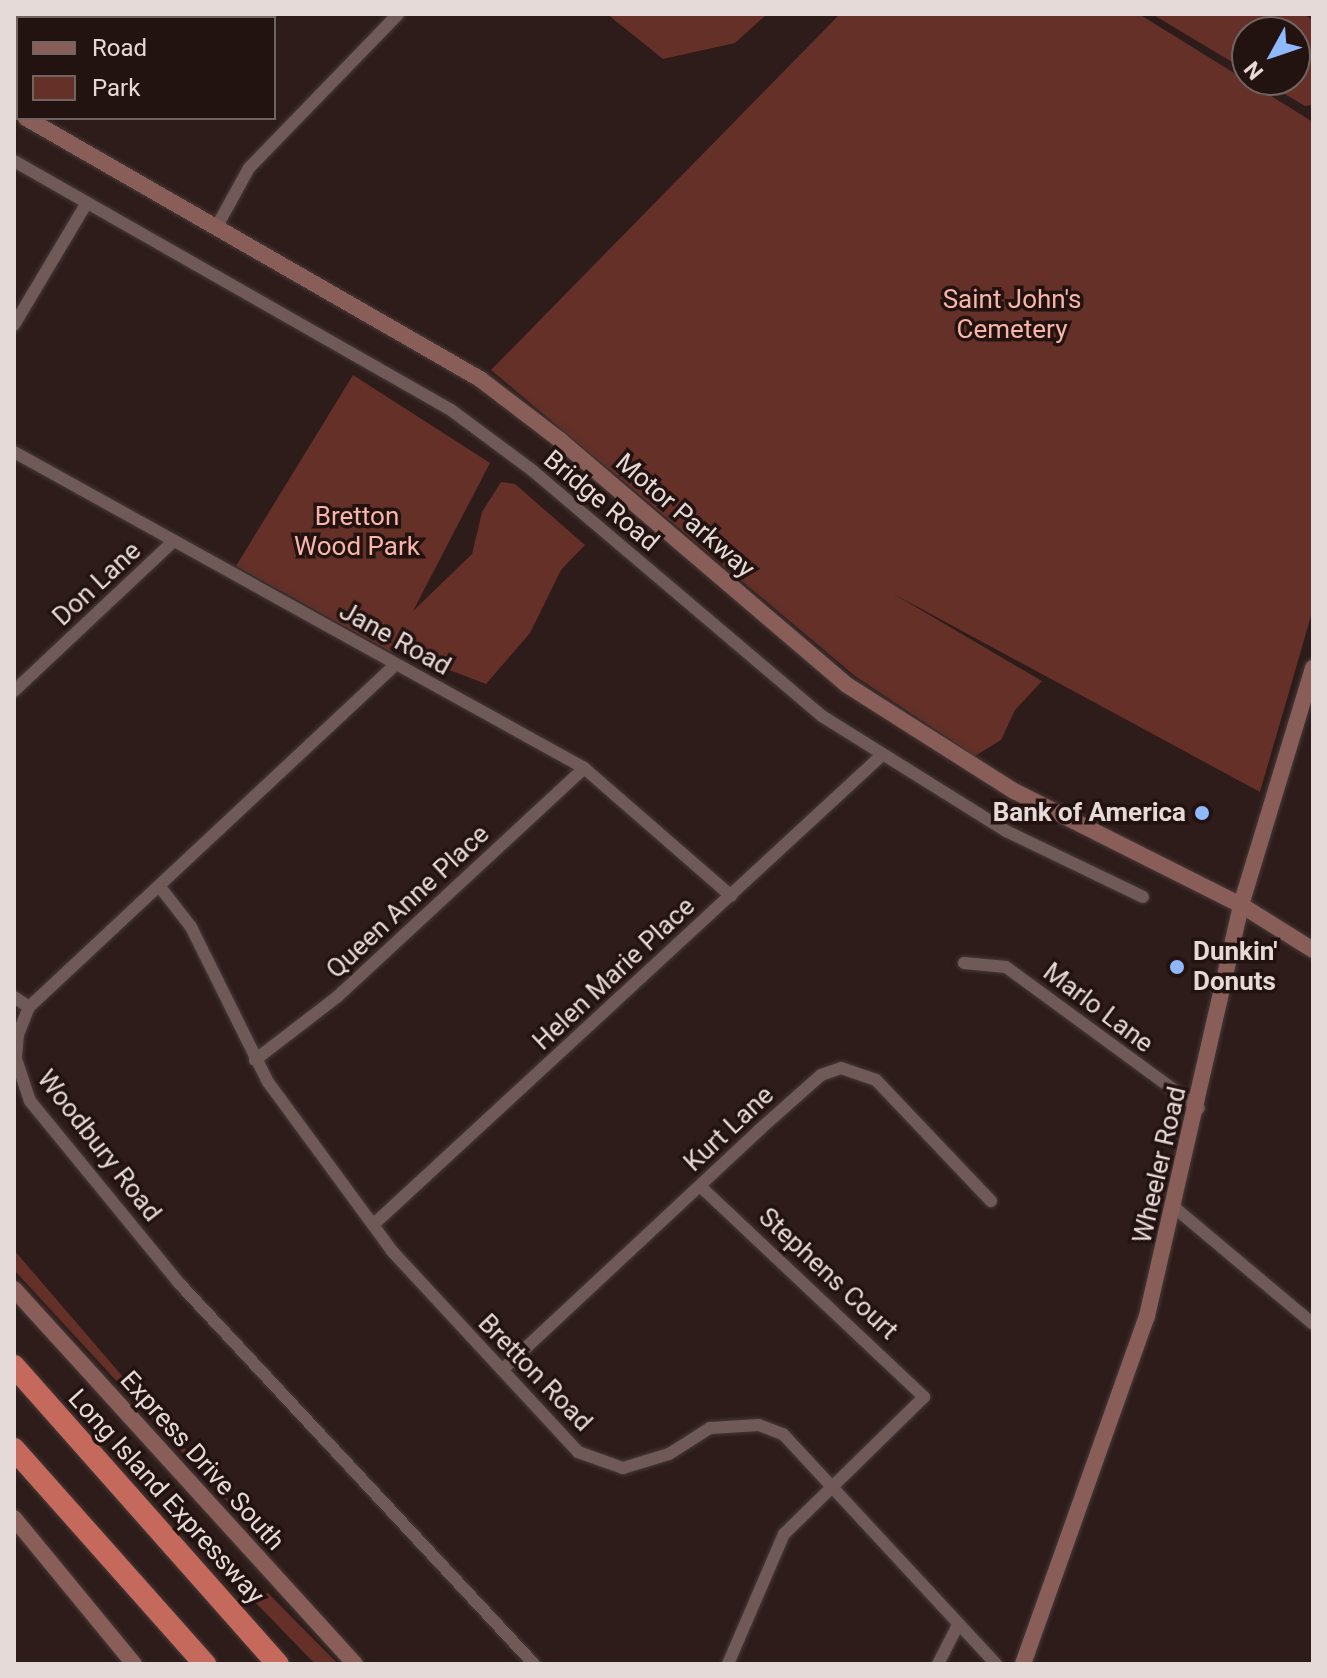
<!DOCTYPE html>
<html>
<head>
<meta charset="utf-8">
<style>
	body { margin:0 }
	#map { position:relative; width:1327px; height:1678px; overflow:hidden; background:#2d1c19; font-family:Roboto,sans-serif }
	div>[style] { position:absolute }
	.green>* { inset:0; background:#643028 }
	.roads { filter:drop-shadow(0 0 2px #463938) drop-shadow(0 0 2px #463938) }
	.street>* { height:12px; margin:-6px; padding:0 6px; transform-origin:6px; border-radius:6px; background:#6f5a57 }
	.secondary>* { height:16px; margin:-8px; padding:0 8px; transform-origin:8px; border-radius:8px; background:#895e58 }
	.highway>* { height:22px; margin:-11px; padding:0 11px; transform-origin:11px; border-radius:11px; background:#c5695c }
	.dots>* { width:22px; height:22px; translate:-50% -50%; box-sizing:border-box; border:4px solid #231310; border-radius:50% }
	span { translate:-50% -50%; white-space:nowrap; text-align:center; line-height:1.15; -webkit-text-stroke:7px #231310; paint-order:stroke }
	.park-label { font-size:26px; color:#f9b5a9 }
	.street-label { font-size:26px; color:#e6dad8 }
	.poi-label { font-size:26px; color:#e6dad8; font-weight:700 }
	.right { translate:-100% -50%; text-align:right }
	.left { translate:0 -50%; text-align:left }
	.frame { position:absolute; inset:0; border:16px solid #e6dad8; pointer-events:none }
	.legend { position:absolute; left:16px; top:16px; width:260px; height:104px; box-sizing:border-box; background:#231310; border:2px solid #716360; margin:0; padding:10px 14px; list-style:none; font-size:24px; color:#e6dad8 }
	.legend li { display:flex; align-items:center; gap:16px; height:40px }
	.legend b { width:40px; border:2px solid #716360 }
	.north { position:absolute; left:1231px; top:16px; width:80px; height:80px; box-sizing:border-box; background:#231310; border:2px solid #716360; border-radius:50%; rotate:230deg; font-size:22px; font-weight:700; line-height:32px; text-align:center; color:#e6dad8 }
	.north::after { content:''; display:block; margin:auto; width:28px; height:36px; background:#8fb8fd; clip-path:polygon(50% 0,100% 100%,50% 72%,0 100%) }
</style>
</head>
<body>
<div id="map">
	<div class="green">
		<i style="clip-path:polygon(607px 14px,767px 14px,735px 43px,663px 59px)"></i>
		<i style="clip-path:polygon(840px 14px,1139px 14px,1313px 122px,1313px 609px,1260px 792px,892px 593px,1042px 681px,1015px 710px,1001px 740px,975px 756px,855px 676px,491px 370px)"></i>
		<i style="clip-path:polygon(1152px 14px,1303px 14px,1313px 20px,1313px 105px,1305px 106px,1261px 80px,1295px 80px,1295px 32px,1247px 32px,1247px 71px)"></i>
		<i style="clip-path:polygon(353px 375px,490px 463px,413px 611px,472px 554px,482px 512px,501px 482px,515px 484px,585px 545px,561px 570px,530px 633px,486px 684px,402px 652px,396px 645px,391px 652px,236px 566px)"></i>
		<i style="clip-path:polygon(14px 1250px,264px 1541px,14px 1270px)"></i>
		<i style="clip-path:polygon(268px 1593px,338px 1664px,315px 1664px,251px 1598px)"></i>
	</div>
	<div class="roads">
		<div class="street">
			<i style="left:14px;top:161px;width:503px;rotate:29.67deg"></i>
			<i style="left:451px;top:410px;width:102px;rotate:36.6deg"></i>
			<i style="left:533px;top:471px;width:379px;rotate:40.3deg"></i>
			<i style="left:822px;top:716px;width:217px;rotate:32deg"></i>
			<i style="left:1006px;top:831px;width:152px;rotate:25.7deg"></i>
			<i style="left:216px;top:228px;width:68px;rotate:-61.2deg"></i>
			<i style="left:249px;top:168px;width:214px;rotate:-45.9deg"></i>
			<i style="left:14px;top:325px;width:141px;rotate:-59.2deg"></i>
			<i style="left:14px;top:452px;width:652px;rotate:29deg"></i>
			<i style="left:584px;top:768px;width:195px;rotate:41deg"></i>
			<i style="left:395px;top:665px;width:501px;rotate:136.94deg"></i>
			<i style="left:29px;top:1007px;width:29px;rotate:112deg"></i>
			<i style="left:18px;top:1034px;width:25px;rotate:95deg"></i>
			<i style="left:16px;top:1059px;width:44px;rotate:71.6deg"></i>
			<i style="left:30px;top:1101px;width:234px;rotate:50.7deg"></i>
			<i style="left:178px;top:1282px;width:522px;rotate:47.02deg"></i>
			<i style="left:14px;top:691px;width:219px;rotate:-43.2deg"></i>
			<i style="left:160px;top:887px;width:51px;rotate:52.2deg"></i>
			<i style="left:191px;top:927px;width:173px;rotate:63.6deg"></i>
			<i style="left:268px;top:1082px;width:210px;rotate:53.7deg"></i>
			<i style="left:392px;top:1251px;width:274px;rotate:47.2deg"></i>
			<i style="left:578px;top:1452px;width:48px;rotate:19.6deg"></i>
			<i style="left:623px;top:1468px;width:48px;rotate:-16.9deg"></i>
			<i style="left:669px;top:1454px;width:49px;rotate:-32.4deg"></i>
			<i style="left:710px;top:1428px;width:49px;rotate:-3.5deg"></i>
			<i style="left:759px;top:1425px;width:26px;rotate:21deg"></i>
			<i style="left:783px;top:1434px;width:313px;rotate:47.2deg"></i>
			<i style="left:964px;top:963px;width:42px;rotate:5.4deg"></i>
			<i style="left:1006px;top:967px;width:239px;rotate:36.2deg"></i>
			<i style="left:14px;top:997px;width:18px;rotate:34deg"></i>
			<i style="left:255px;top:1060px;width:105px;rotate:-37.6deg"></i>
			<i style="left:338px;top:996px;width:335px;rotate:-42.8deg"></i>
			<i style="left:700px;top:1186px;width:308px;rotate:43.3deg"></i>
			<i style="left:924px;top:1397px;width:196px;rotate:135.6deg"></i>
			<i style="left:784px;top:1534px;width:142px;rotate:113.3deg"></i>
			<i style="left:1175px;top:1208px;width:180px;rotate:40deg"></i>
			<i style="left:374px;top:1224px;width:691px;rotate:-42.71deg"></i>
			<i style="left:502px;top:1370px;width:352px;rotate:-43deg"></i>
			<i style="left:759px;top:1130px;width:83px;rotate:-41.6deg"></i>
			<i style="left:821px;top:1075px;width:21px;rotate:-19deg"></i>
			<i style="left:841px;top:1068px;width:37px;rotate:19deg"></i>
			<i style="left:876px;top:1080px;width:167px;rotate:46.5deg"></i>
			<i style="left:938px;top:1664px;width:44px;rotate:-62.9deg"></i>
		</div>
		<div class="secondary">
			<i style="left:26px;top:118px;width:524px;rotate:29.89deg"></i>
			<i style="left:480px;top:379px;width:101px;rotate:37.3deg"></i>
			<i style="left:560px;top:440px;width:377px;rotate:40.5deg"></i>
			<i style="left:847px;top:685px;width:198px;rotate:32.4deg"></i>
			<i style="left:1014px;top:791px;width:254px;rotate:26.7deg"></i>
			<i style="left:1241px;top:905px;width:85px;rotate:32deg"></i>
			<i style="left:14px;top:1289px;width:507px;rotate:47.72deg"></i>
			<i style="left:14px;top:1518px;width:189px;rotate:50.6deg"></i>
			<i style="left:1023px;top:1664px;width:369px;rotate:-70.4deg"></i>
			<i style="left:1147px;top:1316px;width:422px;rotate:-77.1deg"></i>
			<i style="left:1241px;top:905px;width:248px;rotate:-73.1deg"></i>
		</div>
		<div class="highway">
			<i style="left:14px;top:1366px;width:398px;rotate:48.5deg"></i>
			<i style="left:14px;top:1449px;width:288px;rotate:48.4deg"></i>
		</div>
	</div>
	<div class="dots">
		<i style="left:1202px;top:813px;background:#8fb8fd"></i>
		<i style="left:1177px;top:967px;background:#8fb8fd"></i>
	</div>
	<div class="park-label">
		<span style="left:1012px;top:315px">Saint John's<br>Cemetery</span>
		<span style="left:357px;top:532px">Bretton<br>Wood Park</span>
	</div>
	<div class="street-label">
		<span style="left:601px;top:501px;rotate:40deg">Bridge Road</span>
		<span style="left:685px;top:516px;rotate:41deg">Motor Parkway</span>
		<span style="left:97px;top:584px;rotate:-43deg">Don Lane</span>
		<span style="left:395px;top:639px;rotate:29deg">Jane Road</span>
		<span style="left:408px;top:902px;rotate:-43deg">Queen Anne Place</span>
		<span style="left:614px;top:974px;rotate:-43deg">Helen Marie Place</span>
		<span style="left:1098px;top:1008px;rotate:37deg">Marlo Lane</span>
		<span style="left:729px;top:1129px;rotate:-43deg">Kurt Lane</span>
		<span style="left:99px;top:1146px;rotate:52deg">Woodbury Road</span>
		<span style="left:1160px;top:1165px;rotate:-77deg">Wheeler Road</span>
		<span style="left:828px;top:1274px;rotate:43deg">Stephens Court</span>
		<span style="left:535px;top:1373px;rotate:46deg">Bretton Road</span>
		<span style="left:202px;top:1461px;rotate:48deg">Express Drive South</span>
		<span style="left:166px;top:1497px;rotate:48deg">Long Island Expressway</span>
	</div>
	<div class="poi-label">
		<span class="right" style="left:1186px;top:813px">Bank of America</span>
		<span class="left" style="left:1193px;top:967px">Dunkin'<br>Donuts</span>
	</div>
	<div class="frame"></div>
	<ul class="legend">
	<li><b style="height:10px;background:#895e58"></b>Road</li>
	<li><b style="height:22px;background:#643028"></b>Park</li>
	</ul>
	<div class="north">N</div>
</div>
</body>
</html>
